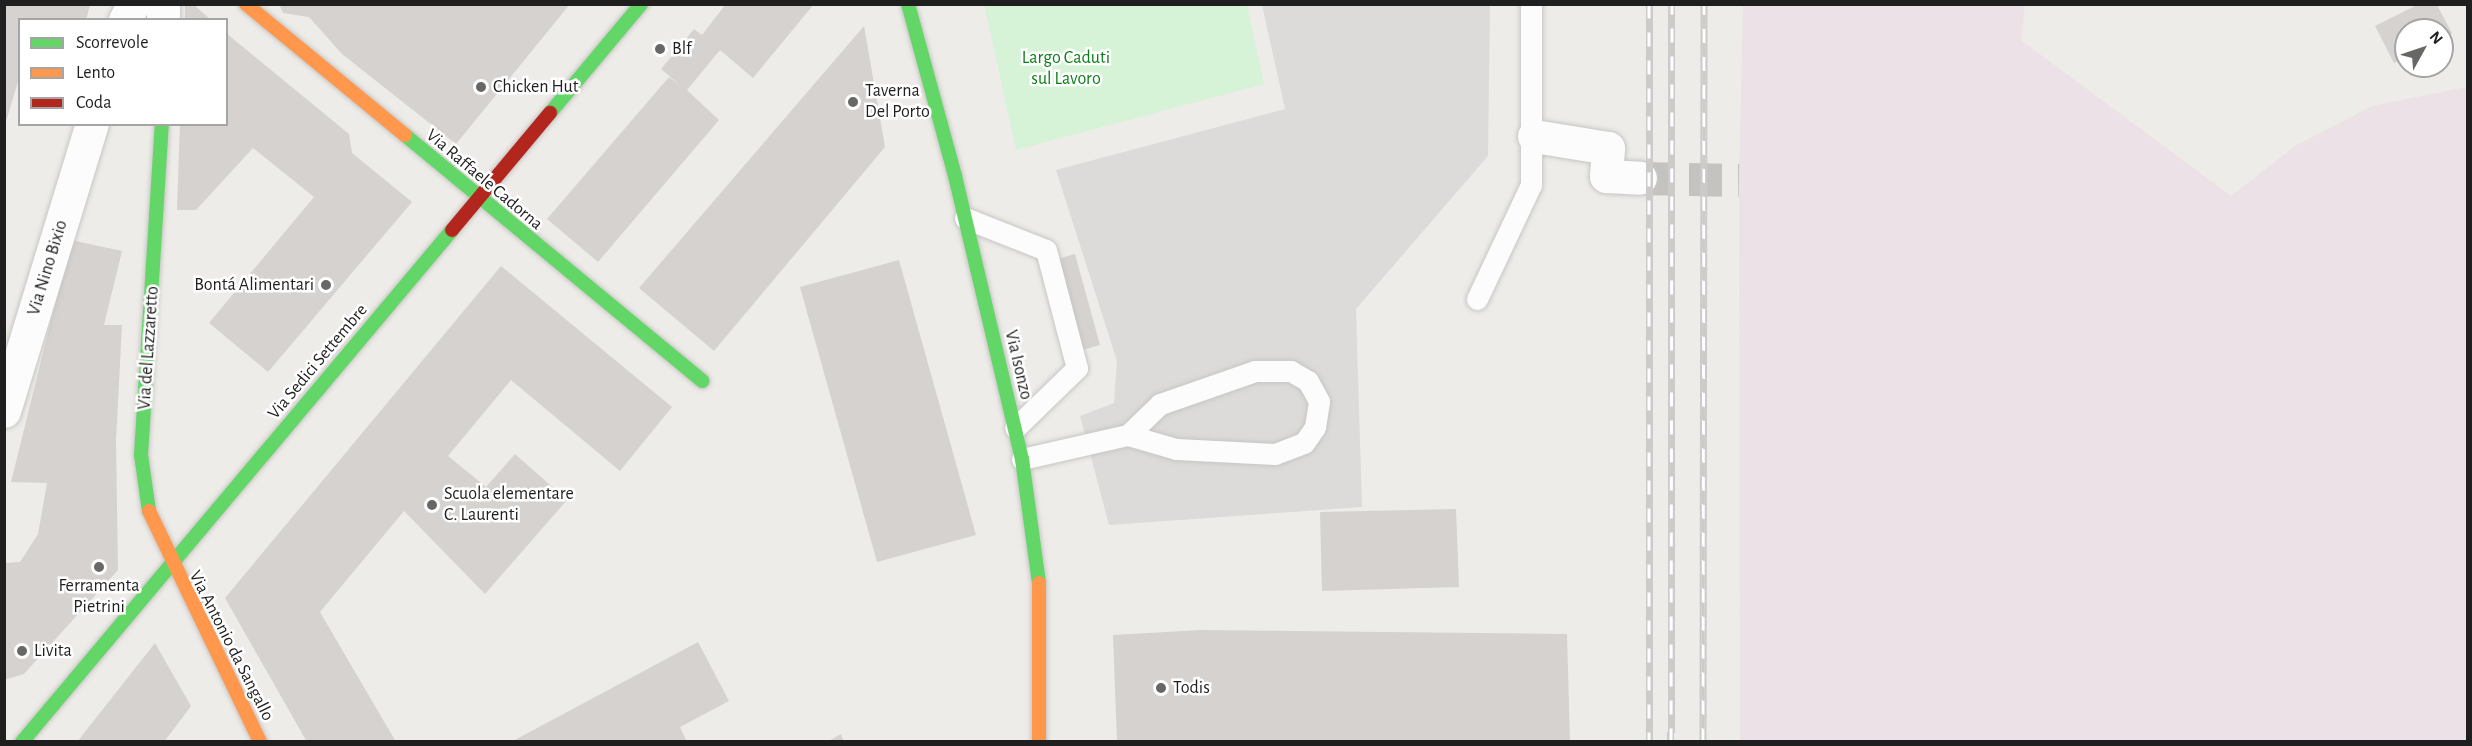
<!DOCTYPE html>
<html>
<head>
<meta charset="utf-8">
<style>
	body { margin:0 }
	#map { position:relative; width:2472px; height:746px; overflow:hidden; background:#eeece8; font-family:"Alegreya Sans",sans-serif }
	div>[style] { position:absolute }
	.industrial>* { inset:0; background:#ebe1e6 }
	.religious>* { inset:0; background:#dcdbd9 }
	.park>* { inset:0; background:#d7f3d7 }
	.building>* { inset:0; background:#d5d2cf }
	.street-tunnel>* { height:33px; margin-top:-16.5px; transform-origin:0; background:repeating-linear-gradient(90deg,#c5c3c0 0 33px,transparent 0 49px) }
	.roads { filter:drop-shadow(0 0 2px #c6c6c4) drop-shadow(0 0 2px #c6c6c4) }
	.lane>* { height:21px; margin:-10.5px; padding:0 10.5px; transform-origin:10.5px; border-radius:10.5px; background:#fcfcfc }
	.street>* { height:33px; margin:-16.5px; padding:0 16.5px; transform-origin:16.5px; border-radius:16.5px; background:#fcfcfc }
	.fast>* { height:14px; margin:-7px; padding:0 7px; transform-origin:7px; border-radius:7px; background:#63d668 }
	.slow>* { height:14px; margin:-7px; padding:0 7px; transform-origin:7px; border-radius:7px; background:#ff974d }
	.jam>* { height:14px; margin:-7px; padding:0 7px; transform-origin:7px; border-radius:7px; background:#b3261e }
	.rail>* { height:7px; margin-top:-3.5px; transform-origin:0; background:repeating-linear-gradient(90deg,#fff 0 14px,#cbcbca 0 28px); box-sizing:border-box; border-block:2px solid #cbcbca }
	.dots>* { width:16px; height:16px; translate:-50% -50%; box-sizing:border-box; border:3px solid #fff; border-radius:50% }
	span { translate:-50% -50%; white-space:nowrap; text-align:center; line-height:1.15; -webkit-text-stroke:5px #fff; paint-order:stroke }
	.poi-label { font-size:18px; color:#1f1f1f }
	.left { translate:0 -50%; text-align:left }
	.right { translate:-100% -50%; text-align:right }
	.park-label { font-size:18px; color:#0d7e19 }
	.street-label { font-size:18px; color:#1f1f1f }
	.frame { position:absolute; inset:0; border:6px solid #1f1f1f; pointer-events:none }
	.legend { position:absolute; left:18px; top:18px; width:210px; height:108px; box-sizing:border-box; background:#fff; border:2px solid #a5a5a5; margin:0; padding:8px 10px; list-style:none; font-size:18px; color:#1f1f1f }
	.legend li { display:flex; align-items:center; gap:12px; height:30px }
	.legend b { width:30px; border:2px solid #a5a5a5 }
	.north { position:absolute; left:2394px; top:18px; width:60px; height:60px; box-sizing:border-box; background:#fff; border:2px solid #a5a5a5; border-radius:50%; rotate:50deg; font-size:16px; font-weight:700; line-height:24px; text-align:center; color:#1f1f1f }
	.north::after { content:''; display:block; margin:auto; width:21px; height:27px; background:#676765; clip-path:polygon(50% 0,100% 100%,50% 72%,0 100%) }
</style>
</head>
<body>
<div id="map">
	<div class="industrial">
		<i style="clip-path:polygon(1743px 5px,2025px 5px,2021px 40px,2231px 196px,2295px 146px,2372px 106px,2467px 87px,2467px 741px,1740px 741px,1739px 180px)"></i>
	</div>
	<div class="religious">
		<i style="clip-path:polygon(1262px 5px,1490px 5px,1488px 156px,1356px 309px,1362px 507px,1109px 525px,1080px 416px,1114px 403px,1117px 361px,1056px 170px,1285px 109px)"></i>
	</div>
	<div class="park">
		<i style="clip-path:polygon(984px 4px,1247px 5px,1264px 84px,1016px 150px)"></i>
	</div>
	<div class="building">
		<i style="clip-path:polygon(185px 4px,193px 4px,211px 20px,185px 20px)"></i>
		<i style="clip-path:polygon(279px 4px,570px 4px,456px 144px,342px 54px,309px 17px,283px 13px)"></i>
		<i style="clip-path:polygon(726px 4px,814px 4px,753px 78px,720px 50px,687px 90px,719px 120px,598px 262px,547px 219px,669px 77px,681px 86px,661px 69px,694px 29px,702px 35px)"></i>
		<i style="clip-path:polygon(4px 5px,90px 5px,86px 20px,20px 20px,20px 75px,5px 125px)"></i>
		<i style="clip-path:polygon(2417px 5px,2437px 5px,2452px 33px,2442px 38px,2442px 30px,2406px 30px,2406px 57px,2394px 63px,2375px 26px)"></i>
		<i style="clip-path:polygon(864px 26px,885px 147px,714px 351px,639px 288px)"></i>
		<i style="clip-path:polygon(226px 33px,349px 134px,352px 153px,412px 202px,268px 372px,209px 323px,314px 197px,253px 148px,196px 210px,177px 210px,180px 124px,226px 124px)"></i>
		<i style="clip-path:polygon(71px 240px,122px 251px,104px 325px,122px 325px,116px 440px,118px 570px,24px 674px,4px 680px,4px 563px,20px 562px,38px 534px,47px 483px,11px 482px)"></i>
		<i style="clip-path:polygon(1075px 254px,1100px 345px,1064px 355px,1039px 264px)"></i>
		<i style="clip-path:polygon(899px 260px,976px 535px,877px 562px,800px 287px)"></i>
		<i style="clip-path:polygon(501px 266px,672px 407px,620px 471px,511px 380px,448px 456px,486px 487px,515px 454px,567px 500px,485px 594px,404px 511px,320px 612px,396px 742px,307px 742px,225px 598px)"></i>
		<i style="clip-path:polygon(1456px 509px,1459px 587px,1322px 591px,1320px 512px)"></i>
		<i style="clip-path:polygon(1201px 630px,1567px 634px,1570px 742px,1117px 742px,1113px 635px)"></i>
		<i style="clip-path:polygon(698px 642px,729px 701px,680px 727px,687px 742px,511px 742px)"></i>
		<i style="clip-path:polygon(155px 643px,191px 706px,164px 742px,77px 742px)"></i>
		<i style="clip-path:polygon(841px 734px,844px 742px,827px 742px)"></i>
	</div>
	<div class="street-tunnel">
		<i style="left:1640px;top:178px;width:99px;rotate:1.2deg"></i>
	</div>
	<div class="roads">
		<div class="lane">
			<i style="left:965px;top:218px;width:87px;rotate:21.6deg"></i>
			<i style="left:1046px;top:250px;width:122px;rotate:75.3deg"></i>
			<i style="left:1077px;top:368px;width:86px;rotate:135.9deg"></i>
			<i style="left:1477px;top:299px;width:126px;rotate:-64.7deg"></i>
			<i style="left:1531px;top:185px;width:181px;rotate:-90deg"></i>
			<i style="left:1022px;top:459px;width:109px;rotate:-12.8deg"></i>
			<i style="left:1128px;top:435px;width:50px;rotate:16.3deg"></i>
			<i style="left:1176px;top:449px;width:99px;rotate:2.9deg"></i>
			<i style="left:1275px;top:454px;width:31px;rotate:-21deg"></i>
			<i style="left:1304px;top:443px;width:19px;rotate:-55deg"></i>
			<i style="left:1315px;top:427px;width:26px;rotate:-81deg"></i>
			<i style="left:1319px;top:401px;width:23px;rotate:-119deg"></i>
			<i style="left:1308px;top:381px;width:20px;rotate:-150deg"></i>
			<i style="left:1291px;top:371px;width:36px;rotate:180deg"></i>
			<i style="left:1255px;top:371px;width:101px;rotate:160.8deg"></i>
			<i style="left:1160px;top:404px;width:45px;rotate:135.9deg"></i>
		</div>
		<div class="street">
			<i style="left:163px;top:4px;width:16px;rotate:90deg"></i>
			<i style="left:125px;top:20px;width:18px;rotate:-63deg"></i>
			<i style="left:1534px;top:136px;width:75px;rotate:9.2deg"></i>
			<i style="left:1608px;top:148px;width:28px;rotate:94deg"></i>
			<i style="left:1606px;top:176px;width:34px;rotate:3deg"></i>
			<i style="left:4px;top:411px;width:300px;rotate:-73deg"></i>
		</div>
		<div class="fast">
			<i style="left:908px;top:4px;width:178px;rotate:74.7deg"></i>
			<i style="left:955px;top:176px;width:291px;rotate:76.7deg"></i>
			<i style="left:1022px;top:459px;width:125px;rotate:82.2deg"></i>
			<i style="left:550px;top:113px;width:142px;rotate:-50.1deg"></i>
			<i style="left:405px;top:135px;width:386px;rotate:39.6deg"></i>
			<i style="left:149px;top:511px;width:57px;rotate:-98.1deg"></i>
			<i style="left:141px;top:455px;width:332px;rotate:-86.4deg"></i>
			<i style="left:22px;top:742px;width:669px;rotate:-49.97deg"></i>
		</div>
		<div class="slow">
			<i style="left:246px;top:4px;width:206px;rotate:39.5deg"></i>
			<i style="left:149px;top:511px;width:256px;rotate:64.3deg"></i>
			<i style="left:1039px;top:583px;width:159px;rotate:90deg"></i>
		</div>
		<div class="jam">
			<i style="left:452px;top:230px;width:153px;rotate:-50.1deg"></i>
		</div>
	</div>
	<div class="rail">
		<i style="left:1649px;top:4px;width:738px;rotate:90deg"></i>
		<i style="left:1671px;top:742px;width:738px;rotate:-89.92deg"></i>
		<i style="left:1703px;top:742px;width:738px;rotate:-89.92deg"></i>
	</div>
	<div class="dots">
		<i style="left:660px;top:49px;background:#676765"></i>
		<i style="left:481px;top:87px;background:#676765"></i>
		<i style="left:853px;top:102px;background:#676765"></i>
		<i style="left:326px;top:285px;background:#676765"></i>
		<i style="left:432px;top:505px;background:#676765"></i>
		<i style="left:99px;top:567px;background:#676765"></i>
		<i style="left:22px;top:651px;background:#676765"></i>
		<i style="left:1161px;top:688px;background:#676765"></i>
	</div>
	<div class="poi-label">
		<span class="left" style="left:672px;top:49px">Blf</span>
		<span class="left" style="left:493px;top:87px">Chicken Hut</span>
		<span class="left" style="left:865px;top:102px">Taverna<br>Del Porto</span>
		<span class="right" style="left:314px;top:285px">Bontá Alimentari</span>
		<span class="left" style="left:444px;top:505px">Scuola elementare<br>C. Laurenti</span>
		<span style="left:99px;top:597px">Ferramenta<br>Pietrini</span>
		<span class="left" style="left:34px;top:651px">Livita</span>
		<span class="left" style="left:1173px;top:688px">Todis</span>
	</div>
	<div class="park-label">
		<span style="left:1066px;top:69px">Largo Caduti<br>sul Lavoro</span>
	</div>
	<div class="street-label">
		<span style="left:484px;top:180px;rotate:40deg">Via Raffaele Cadorna</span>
		<span style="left:48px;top:268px;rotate:-73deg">Via Nino Bixio</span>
		<span style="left:149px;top:348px;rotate:-86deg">Via del Lazzaretto</span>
		<span style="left:318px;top:362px;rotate:-50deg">Via Sedici Settembre</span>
		<span style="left:1018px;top:365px;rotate:77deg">Via Isonzo</span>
		<span style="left:231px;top:646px;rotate:63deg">Via Antonio da Sangallo</span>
	</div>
	<div class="frame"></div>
	<ul class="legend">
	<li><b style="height:8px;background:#63d668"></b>Scorrevole</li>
	<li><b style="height:8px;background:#ff974d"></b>Lento</li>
	<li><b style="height:8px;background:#b3261e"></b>Coda</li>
	</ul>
	<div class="north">N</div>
</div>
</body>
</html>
